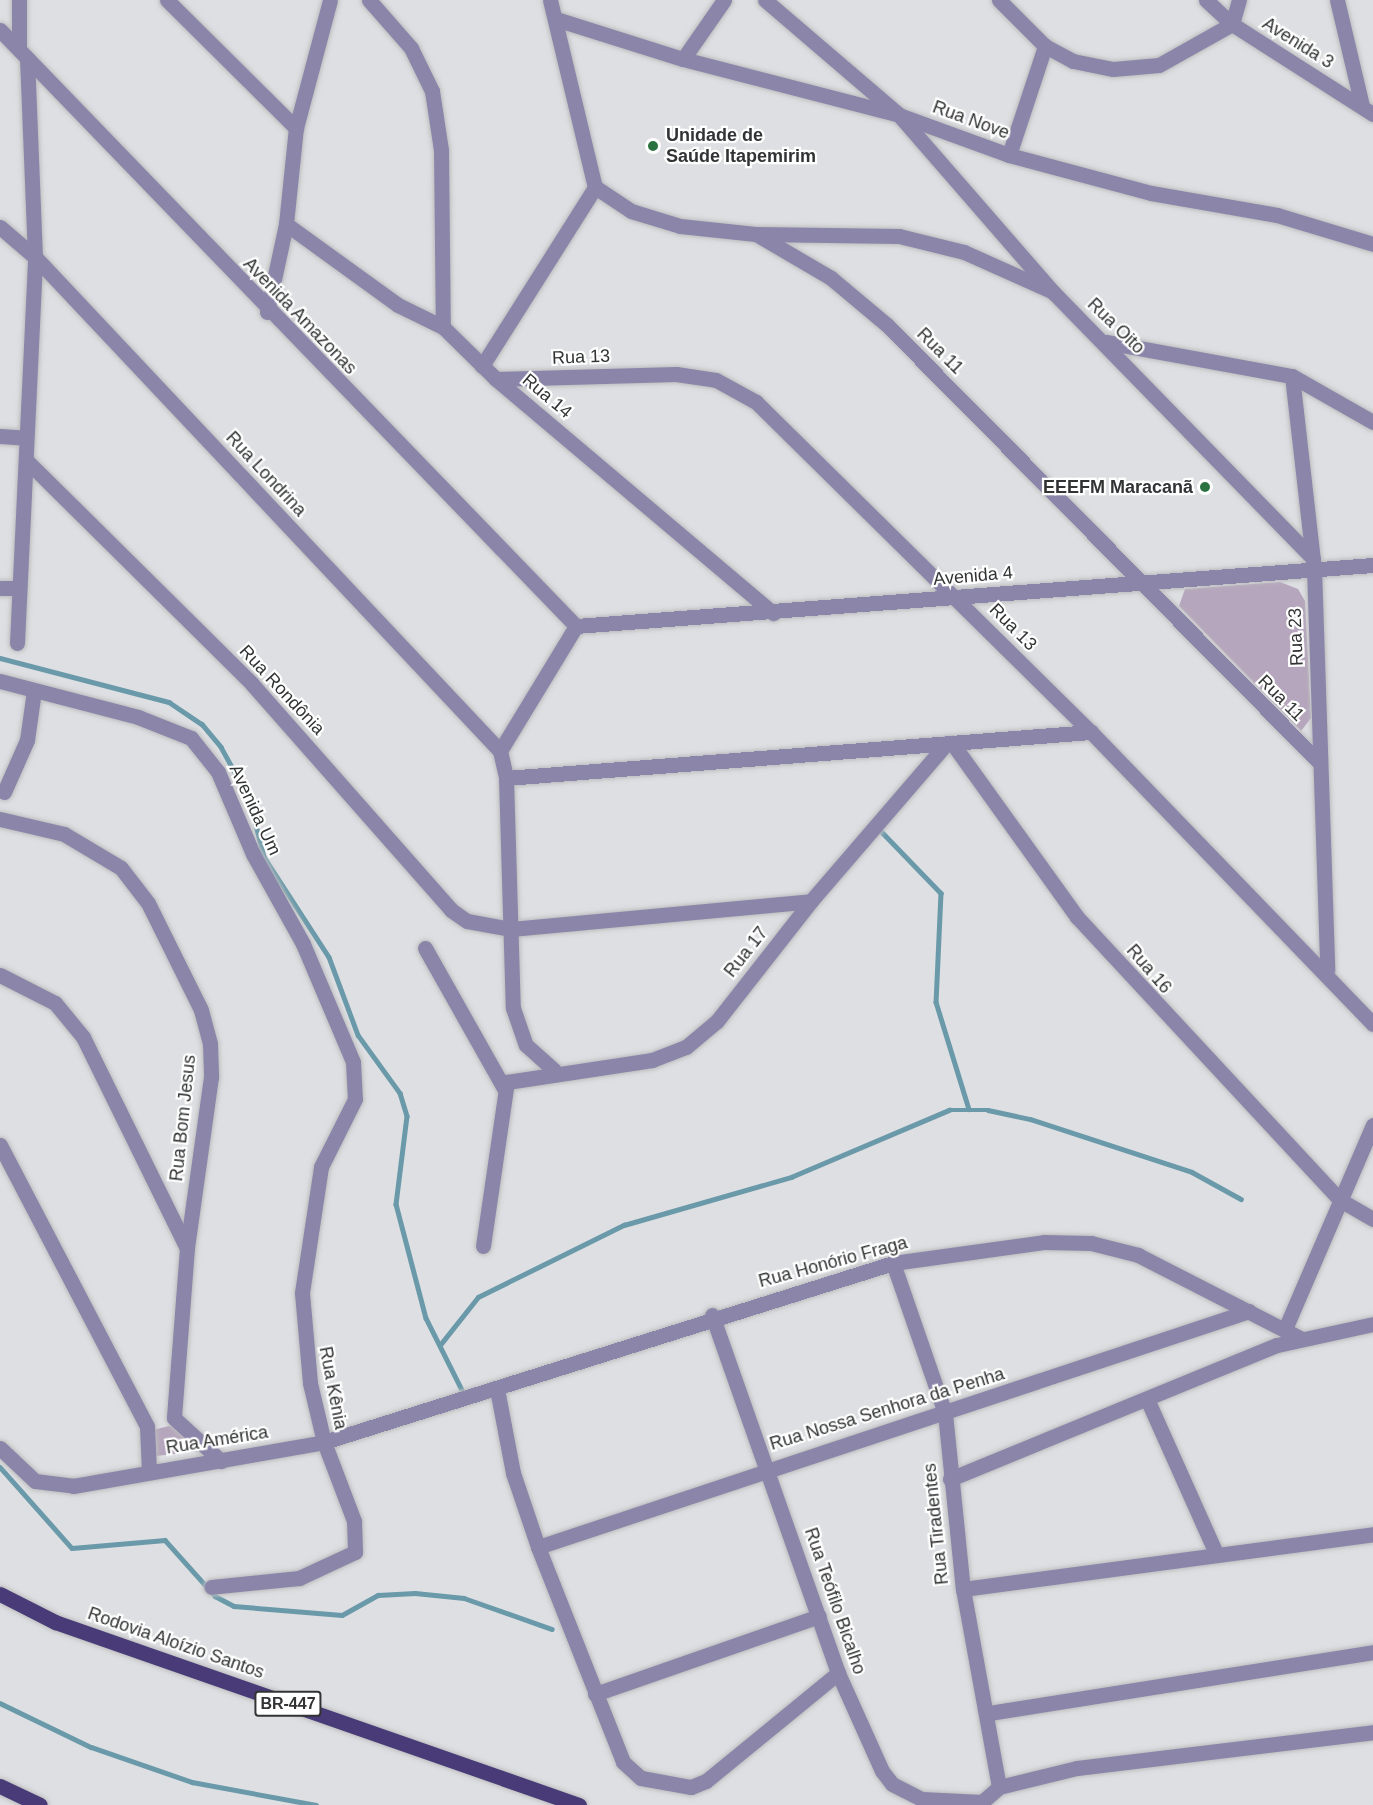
<!DOCTYPE html>
<html>
<head>
<meta charset="utf-8">
<style>
	body { margin:0 }
	#map { position:relative; width:1373px; height:1805px; overflow:hidden; background:#dedfe2; font-family:Helvetica,sans-serif }
	div>[style] { position:absolute }
	.green>* { inset:0; background:#b6a6bd }
	.stream>* { height:4.5px; margin:-2.25px; padding:0 2.25px; transform-origin:2.25px; border-radius:2.25px; background:#6a9aaa }
	.roads { filter:drop-shadow(0 0 2px #bcbdbf) drop-shadow(0 0 2px #bcbdbf) }
	.minor>* { height:15px; margin:-7.5px; padding:0 7.5px; transform-origin:7.5px; border-radius:7.5px; background:#8b86a9 }
	.major>* { height:15px; margin:-7.5px; padding:0 7.5px; transform-origin:7.5px; border-radius:7.5px; background:#483b77 }
	.dots>* { width:16px; height:16px; translate:-50% -50%; box-sizing:border-box; border:3px solid #fff; border-radius:50% }
	span { translate:-50% -50%; white-space:nowrap; text-align:center; line-height:1.15; -webkit-text-stroke:4.5px #fff; paint-order:stroke }
	.shield-label span { padding:2px 4px; background:#fff; border:2px solid; border-radius:4px; -webkit-text-stroke-width:0 }
	.shield-label { font-size:16px; color:#323334; font-weight:700 }
	.street-label { font-size:18px; color:#323334 }
	.poi-label { font-size:18px; color:#323334; font-weight:700 }
	.left { translate:0 -50%; text-align:left }
	.right { translate:-100% -50%; text-align:right }
</style>
</head>
<body>
<div id="map">
	<div class="green">
		<i style="clip-path:polygon(1280px 582px,1298px 589px,1305px 601px,1311px 718px,1301px 731px,1179px 606px,1185px 589px)"></i>
		<i style="clip-path:polygon(173px 1425px,198px 1451px,156px 1456px,153px 1430px)"></i>
	</div>
	<div class="stream">
		<i style="left:0;top:658px;width:175px;rotate:14.6deg"></i>
		<i style="left:169px;top:702px;width:40px;rotate:34deg"></i>
		<i style="left:202px;top:724px;width:30px;rotate:50deg"></i>
		<i style="left:221px;top:747px;width:58px;rotate:61.2deg"></i>
		<i style="left:249px;top:798px;width:61px;rotate:75.7deg"></i>
		<i style="left:264px;top:857px;width:119px;rotate:57deg"></i>
		<i style="left:329px;top:957px;width:83px;rotate:69.6deg"></i>
		<i style="left:358px;top:1035px;width:72px;rotate:54.1deg"></i>
		<i style="left:400px;top:1093px;width:24px;rotate:73deg"></i>
		<i style="left:407px;top:1116px;width:89px;rotate:97.1deg"></i>
		<i style="left:396px;top:1204px;width:118px;rotate:75.3deg"></i>
		<i style="left:426px;top:1318px;width:80px;rotate:63.4deg"></i>
		<i style="left:882px;top:832px;width:85px;rotate:46deg"></i>
		<i style="left:941px;top:893px;width:109px;rotate:92.6deg"></i>
		<i style="left:936px;top:1002px;width:112px;rotate:72.9deg"></i>
		<i style="left:440px;top:1345px;width:61px;rotate:-51.6deg"></i>
		<i style="left:478px;top:1297px;width:163px;rotate:-26.3deg"></i>
		<i style="left:624px;top:1225px;width:174px;rotate:-16deg"></i>
		<i style="left:791px;top:1177px;width:172px;rotate:-23deg"></i>
		<i style="left:949px;top:1110px;width:39px"></i>
		<i style="left:988px;top:1110px;width:43px;rotate:12.1deg"></i>
		<i style="left:1030px;top:1119px;width:170px;rotate:18.1deg"></i>
		<i style="left:1192px;top:1172px;width:56px;rotate:28.9deg"></i>
		<i style="left:0;top:1467px;width:108px;rotate:48.4deg"></i>
		<i style="left:72px;top:1548px;width:93px;rotate:-4.9deg"></i>
		<i style="left:165px;top:1540px;width:75px;rotate:48.2deg"></i>
		<i style="left:215px;top:1596px;width:21px;rotate:28deg"></i>
		<i style="left:234px;top:1606px;width:108px;rotate:4.8deg"></i>
		<i style="left:342px;top:1615px;width:41px;rotate:-29.1deg"></i>
		<i style="left:378px;top:1595px;width:37px;rotate:-3deg"></i>
		<i style="left:415px;top:1593px;width:49px;rotate:5.8deg"></i>
		<i style="left:464px;top:1598px;width:93px;rotate:19.4deg"></i>
		<i style="left:0;top:1703px;width:101px;rotate:25.8deg"></i>
		<i style="left:91px;top:1747px;width:107px;rotate:19.1deg"></i>
		<i style="left:192px;top:1782px;width:126px;rotate:10.5deg"></i>
	</div>
	<div class="roads">
		<div class="minor">
			<i style="left:167px;top:0;width:182px;rotate:44.8deg"></i>
			<i style="left:369px;top:0;width:64px;rotate:48.8deg"></i>
			<i style="left:411px;top:48px;width:48px;rotate:64deg"></i>
			<i style="left:432px;top:91px;width:60px;rotate:81.3deg"></i>
			<i style="left:441px;top:150px;width:177px;rotate:89.4deg"></i>
			<i style="left:550px;top:0;width:192px;rotate:76.5deg"></i>
			<i style="left:595px;top:187px;width:43px;rotate:33.7deg"></i>
			<i style="left:631px;top:211px;width:51px;rotate:17deg"></i>
			<i style="left:680px;top:226px;width:76px;rotate:6deg"></i>
			<i style="left:756px;top:234px;width:87px;rotate:30.4deg"></i>
			<i style="left:831px;top:278px;width:73px;rotate:40deg"></i>
			<i style="left:887px;top:325px;width:614px;rotate:45.33deg"></i>
			<i style="left:765px;top:0;width:177px;rotate:40.6deg"></i>
			<i style="left:899px;top:115px;width:235px;rotate:49deg"></i>
			<i style="left:1053px;top:292px;width:372px;rotate:45.7deg"></i>
			<i style="left:999px;top:0;width:65px;rotate:45deg"></i>
			<i style="left:1045px;top:46px;width:32px;rotate:28deg"></i>
			<i style="left:1073px;top:61px;width:41px;rotate:11.3deg"></i>
			<i style="left:1113px;top:69px;width:46px;rotate:-5deg"></i>
			<i style="left:1159px;top:65px;width:84px;rotate:-29.3deg"></i>
			<i style="left:1206px;top:0;width:35px;rotate:43deg"></i>
			<i style="left:1232px;top:24px;width:167px;rotate:32.6deg"></i>
			<i style="left:1337px;top:0;width:109px;rotate:76.7deg"></i>
			<i style="left:559px;top:20px;width:130px;rotate:17.5deg"></i>
			<i style="left:683px;top:59px;width:223px;rotate:14.5deg"></i>
			<i style="left:899px;top:115px;width:117px;rotate:20deg"></i>
			<i style="left:1009px;top:155px;width:147px;rotate:15deg"></i>
			<i style="left:1151px;top:193px;width:128px;rotate:9.9deg"></i>
			<i style="left:1277px;top:215px;width:100px;rotate:16.8deg"></i>
			<i style="left:1232px;top:24px;width:25px;rotate:-74deg"></i>
			<i style="left:0;top:30px;width:829px;rotate:45.98deg"></i>
			<i style="left:19px;top:48px;width:48px;rotate:-90deg"></i>
			<i style="left:683px;top:59px;width:72px;rotate:-55.2deg"></i>
			<i style="left:1009px;top:155px;width:115px;rotate:-71.7deg"></i>
			<i style="left:286px;top:224px;width:138px;rotate:35.9deg"></i>
			<i style="left:398px;top:305px;width:50px;rotate:26.1deg"></i>
			<i style="left:443px;top:327px;width:74px;rotate:44.5deg"></i>
			<i style="left:496px;top:379px;width:363px;rotate:40.2deg"></i>
			<i style="left:0;top:227px;width:46px;rotate:40.6deg"></i>
			<i style="left:35px;top:257px;width:678px;rotate:46.73deg"></i>
			<i style="left:500px;top:751px;width:28px;rotate:77deg"></i>
			<i style="left:506px;top:778px;width:230px;rotate:88.3deg"></i>
			<i style="left:513px;top:1008px;width:39px;rotate:71deg"></i>
			<i style="left:526px;top:1045px;width:38px;rotate:42deg"></i>
			<i style="left:756px;top:234px;width:143px;rotate:0.8deg"></i>
			<i style="left:899px;top:236px;width:67px;rotate:13.8deg"></i>
			<i style="left:964px;top:252px;width:93px;rotate:24.1deg"></i>
			<i style="left:267px;top:312px;width:90px;rotate:-77.8deg"></i>
			<i style="left:286px;top:224px;width:97px;rotate:-84.1deg"></i>
			<i style="left:296px;top:128px;width:132px;rotate:-75.1deg"></i>
			<i style="left:1106px;top:342px;width:189px;rotate:10.4deg"></i>
			<i style="left:1292px;top:376px;width:93px;rotate:29.6deg"></i>
			<i style="left:482px;top:366px;width:212px;rotate:-57.7deg"></i>
			<i style="left:1292px;top:376px;width:193px;rotate:83.5deg"></i>
			<i style="left:1314px;top:568px;width:402px;rotate:88.1deg"></i>
			<i style="left:496px;top:379px;width:180px;rotate:-1.6deg"></i>
			<i style="left:676px;top:374px;width:40px;rotate:8.5deg"></i>
			<i style="left:716px;top:380px;width:46px;rotate:28.8deg"></i>
			<i style="left:756px;top:402px;width:470px;rotate:44.6deg"></i>
			<i style="left:1091px;top:732px;width:406px;rotate:46deg"></i>
			<i style="left:0;top:436px;width:26px;rotate:4deg"></i>
			<i style="left:28px;top:462px;width:315px;rotate:44.7deg"></i>
			<i style="left:252px;top:684px;width:301px;rotate:48.6deg"></i>
			<i style="left:451px;top:910px;width:19px;rotate:35deg"></i>
			<i style="left:467px;top:921px;width:45px;rotate:10.3deg"></i>
			<i style="left:511px;top:929px;width:301px;rotate:-5.3deg"></i>
			<i style="left:0;top:588px;width:19px"></i>
			<i style="left:576px;top:626px;width:799px;rotate:-4.38deg"></i>
			<i style="left:17px;top:643px;width:386px;rotate:-87.3deg"></i>
			<i style="left:35px;top:257px;width:199px;rotate:-92.3deg"></i>
			<i style="left:0;top:681px;width:143px;rotate:14.6deg"></i>
			<i style="left:138px;top:717px;width:57px;rotate:21.6deg"></i>
			<i style="left:191px;top:738px;width:43px;rotate:51.5deg"></i>
			<i style="left:218px;top:772px;width:89px;rotate:66.9deg"></i>
			<i style="left:253px;top:854px;width:103px;rotate:60.9deg"></i>
			<i style="left:303px;top:944px;width:128px;rotate:67deg"></i>
			<i style="left:353px;top:1062px;width:37px;rotate:87deg"></i>
			<i style="left:355px;top:1099px;width:76px;rotate:116.6deg"></i>
			<i style="left:321px;top:1167px;width:127px;rotate:98.6deg"></i>
			<i style="left:302px;top:1293px;width:90px;rotate:84.9deg"></i>
			<i style="left:310px;top:1383px;width:61px;rotate:76.7deg"></i>
			<i style="left:324px;top:1442px;width:85px;rotate:69.2deg"></i>
			<i style="left:354px;top:1521px;width:31px;rotate:88deg"></i>
			<i style="left:355px;top:1552px;width:62px;rotate:155.1deg"></i>
			<i style="left:299px;top:1578px;width:88px;rotate:174.2deg"></i>
			<i style="left:952px;top:743px;width:214px;rotate:54.3deg"></i>
			<i style="left:1077px;top:917px;width:386px;rotate:47.1deg"></i>
			<i style="left:1340px;top:1200px;width:38px;rotate:30deg"></i>
			<i style="left:500px;top:751px;width:146px;rotate:-58.7deg"></i>
			<i style="left:506px;top:778px;width:587px;rotate:-4.5deg"></i>
			<i style="left:4px;top:792px;width:57px;rotate:-66.1deg"></i>
			<i style="left:27px;top:740px;width:49px;rotate:-81.9deg"></i>
			<i style="left:0;top:819px;width:66px;rotate:13.2deg"></i>
			<i style="left:64px;top:834px;width:66px;rotate:30.8deg"></i>
			<i style="left:121px;top:868px;width:44px;rotate:52.4deg"></i>
			<i style="left:148px;top:903px;width:119px;rotate:63.6deg"></i>
			<i style="left:201px;top:1010px;width:35px;rotate:75deg"></i>
			<i style="left:210px;top:1044px;width:33px;rotate:88deg"></i>
			<i style="left:211px;top:1077px;width:173px;rotate:98deg"></i>
			<i style="left:187px;top:1248px;width:170px;rotate:94.4deg"></i>
			<i style="left:425px;top:948px;width:161px;rotate:60.6deg"></i>
			<i style="left:0;top:975px;width:62px;rotate:27deg"></i>
			<i style="left:55px;top:1003px;width:44px;rotate:50.5deg"></i>
			<i style="left:83px;top:1037px;width:235px;rotate:63.8deg"></i>
			<i style="left:0;top:1145px;width:317px;rotate:62.4deg"></i>
			<i style="left:147px;top:1426px;width:45px;rotate:87.5deg"></i>
			<i style="left:483px;top:1246px;width:166px;rotate:-81.7deg"></i>
			<i style="left:507px;top:1082px;width:147px;rotate:-8.6deg"></i>
			<i style="left:652px;top:1060px;width:36px;rotate:-21deg"></i>
			<i style="left:686px;top:1047px;width:40px;rotate:-40deg"></i>
			<i style="left:717px;top:1021px;width:152px;rotate:-51.9deg"></i>
			<i style="left:811px;top:901px;width:208px;rotate:-49.3deg"></i>
			<i style="left:893px;top:1263px;width:159px;rotate:70.9deg"></i>
			<i style="left:945px;top:1413px;width:177px;rotate:84.2deg"></i>
			<i style="left:963px;top:1589px;width:201px;rotate:79.7deg"></i>
			<i style="left:712px;top:1315px;width:380px;rotate:70.6deg"></i>
			<i style="left:838px;top:1673px;width:107px;rotate:65.8deg"></i>
			<i style="left:882px;top:1771px;width:16px;rotate:52deg"></i>
			<i style="left:892px;top:1784px;width:34px;rotate:27deg"></i>
			<i style="left:922px;top:1799px;width:60px;rotate:2.9deg"></i>
			<i style="left:982px;top:1802px;width:23px;rotate:-41deg"></i>
			<i style="left:1285px;top:1329px;width:222px;rotate:-66.7deg"></i>
			<i style="left:497px;top:1389px;width:86px;rotate:79.2deg"></i>
			<i style="left:513px;top:1473px;width:78px;rotate:71.3deg"></i>
			<i style="left:538px;top:1547px;width:231px;rotate:68.4deg"></i>
			<i style="left:623px;top:1762px;width:24px;rotate:42deg"></i>
			<i style="left:641px;top:1778px;width:51px;rotate:10.2deg"></i>
			<i style="left:691px;top:1787px;width:16px;rotate:-22deg"></i>
			<i style="left:706px;top:1781px;width:171px;rotate:-39.3deg"></i>
			<i style="left:1147px;top:1399px;width:169px;rotate:65.9deg"></i>
			<i style="left:174px;top:1418px;width:64px;rotate:42.5deg"></i>
			<i style="left:0;top:1448px;width:48px;rotate:43.3deg"></i>
			<i style="left:35px;top:1481px;width:38px;rotate:7deg"></i>
			<i style="left:73px;top:1486px;width:255px;rotate:-9.9deg"></i>
			<i style="left:324px;top:1442px;width:596px;rotate:-17.46deg"></i>
			<i style="left:893px;top:1263px;width:152px;rotate:-7.9deg"></i>
			<i style="left:1044px;top:1242px;width:47px;rotate:1.2deg"></i>
			<i style="left:1091px;top:1243px;width:49px;rotate:14.3deg"></i>
			<i style="left:1138px;top:1255px;width:182px;rotate:27.1deg"></i>
			<i style="left:950px;top:1479px;width:353px;rotate:-22.3deg"></i>
			<i style="left:1277px;top:1345px;width:98px;rotate:-12.3deg"></i>
			<i style="left:538px;top:1547px;width:749px;rotate:-18.36deg"></i>
			<i style="left:963px;top:1589px;width:414px;rotate:-7.6deg"></i>
			<i style="left:595px;top:1694px;width:237px;rotate:-19.2deg"></i>
			<i style="left:989px;top:1713px;width:389px;rotate:-9deg"></i>
			<i style="left:999px;top:1787px;width:80px;rotate:-13.7deg"></i>
			<i style="left:1077px;top:1768px;width:298px;rotate:-6.9deg"></i>
		</div>
		<div class="major">
			<i style="left:0;top:1594px;width:62px;rotate:27deg"></i>
			<i style="left:55px;top:1622px;width:555px;rotate:19.25deg"></i>
			<i style="left:0;top:1786px;width:44px;rotate:25.4deg"></i>
		</div>
	</div>
	<div class="dots">
		<i style="left:653px;top:146px;background:#2a7340"></i>
		<i style="left:1205px;top:487px;background:#2a7340"></i>
	</div>
	<div class="shield-label">
		<span style="left:288px;top:1704px">BR-447</span>
	</div>
	<div class="street-label">
		<span style="left:1298px;top:43px;rotate:32deg">Avenida 3</span>
		<span style="left:971px;top:120px;rotate:20deg">Rua Nove</span>
		<span style="left:300px;top:316px;rotate:46deg">Avenida Amazonas</span>
		<span style="left:1116px;top:326px;rotate:44deg">Rua Oito</span>
		<span style="left:940px;top:351px;rotate:45deg">Rua 11</span>
		<span style="left:581px;top:357px;rotate:-2deg">Rua 13</span>
		<span style="left:547px;top:396px;rotate:40deg">Rua 14</span>
		<span style="left:266px;top:474px;rotate:47deg">Rua Londrina</span>
		<span style="left:973px;top:576px;rotate:-5deg">Avenida 4</span>
		<span style="left:1013px;top:627px;rotate:45deg">Rua 13</span>
		<span style="left:1296px;top:637px;rotate:-92deg">Rua 23</span>
		<span style="left:282px;top:690px;rotate:47deg">Rua Rondônia</span>
		<span style="left:1281px;top:698px;rotate:45deg">Rua 11</span>
		<span style="left:255px;top:810px;rotate:65deg">Avenida Um</span>
		<span style="left:746px;top:952px;rotate:-52deg">Rua 17</span>
		<span style="left:1149px;top:969px;rotate:49deg">Rua 16</span>
		<span style="left:183px;top:1118px;rotate:-84deg">Rua Bom Jesus</span>
		<span style="left:833px;top:1262px;rotate:-15deg">Rua Honório Fraga</span>
		<span style="left:333px;top:1388px;rotate:79deg">Rua Kênia</span>
		<span style="left:887px;top:1409px;rotate:-17deg">Rua Nossa Senhora da Penha</span>
		<span style="left:217px;top:1440px;rotate:-9deg">Rua América</span>
		<span style="left:936px;top:1524px;rotate:-96deg">Rua Tiradentes</span>
		<span style="left:835px;top:1601px;rotate:71deg">Rua Teófilo Bicalho</span>
		<span style="left:176px;top:1643px;rotate:19deg">Rodovia Aloízio Santos</span>
	</div>
	<div class="poi-label">
		<span class="left" style="left:666px;top:146px">Unidade de<br>Saúde Itapemirim</span>
		<span class="right" style="left:1193px;top:487px">EEEFM Maracanã</span>
	</div>
</div>
</body>
</html>
